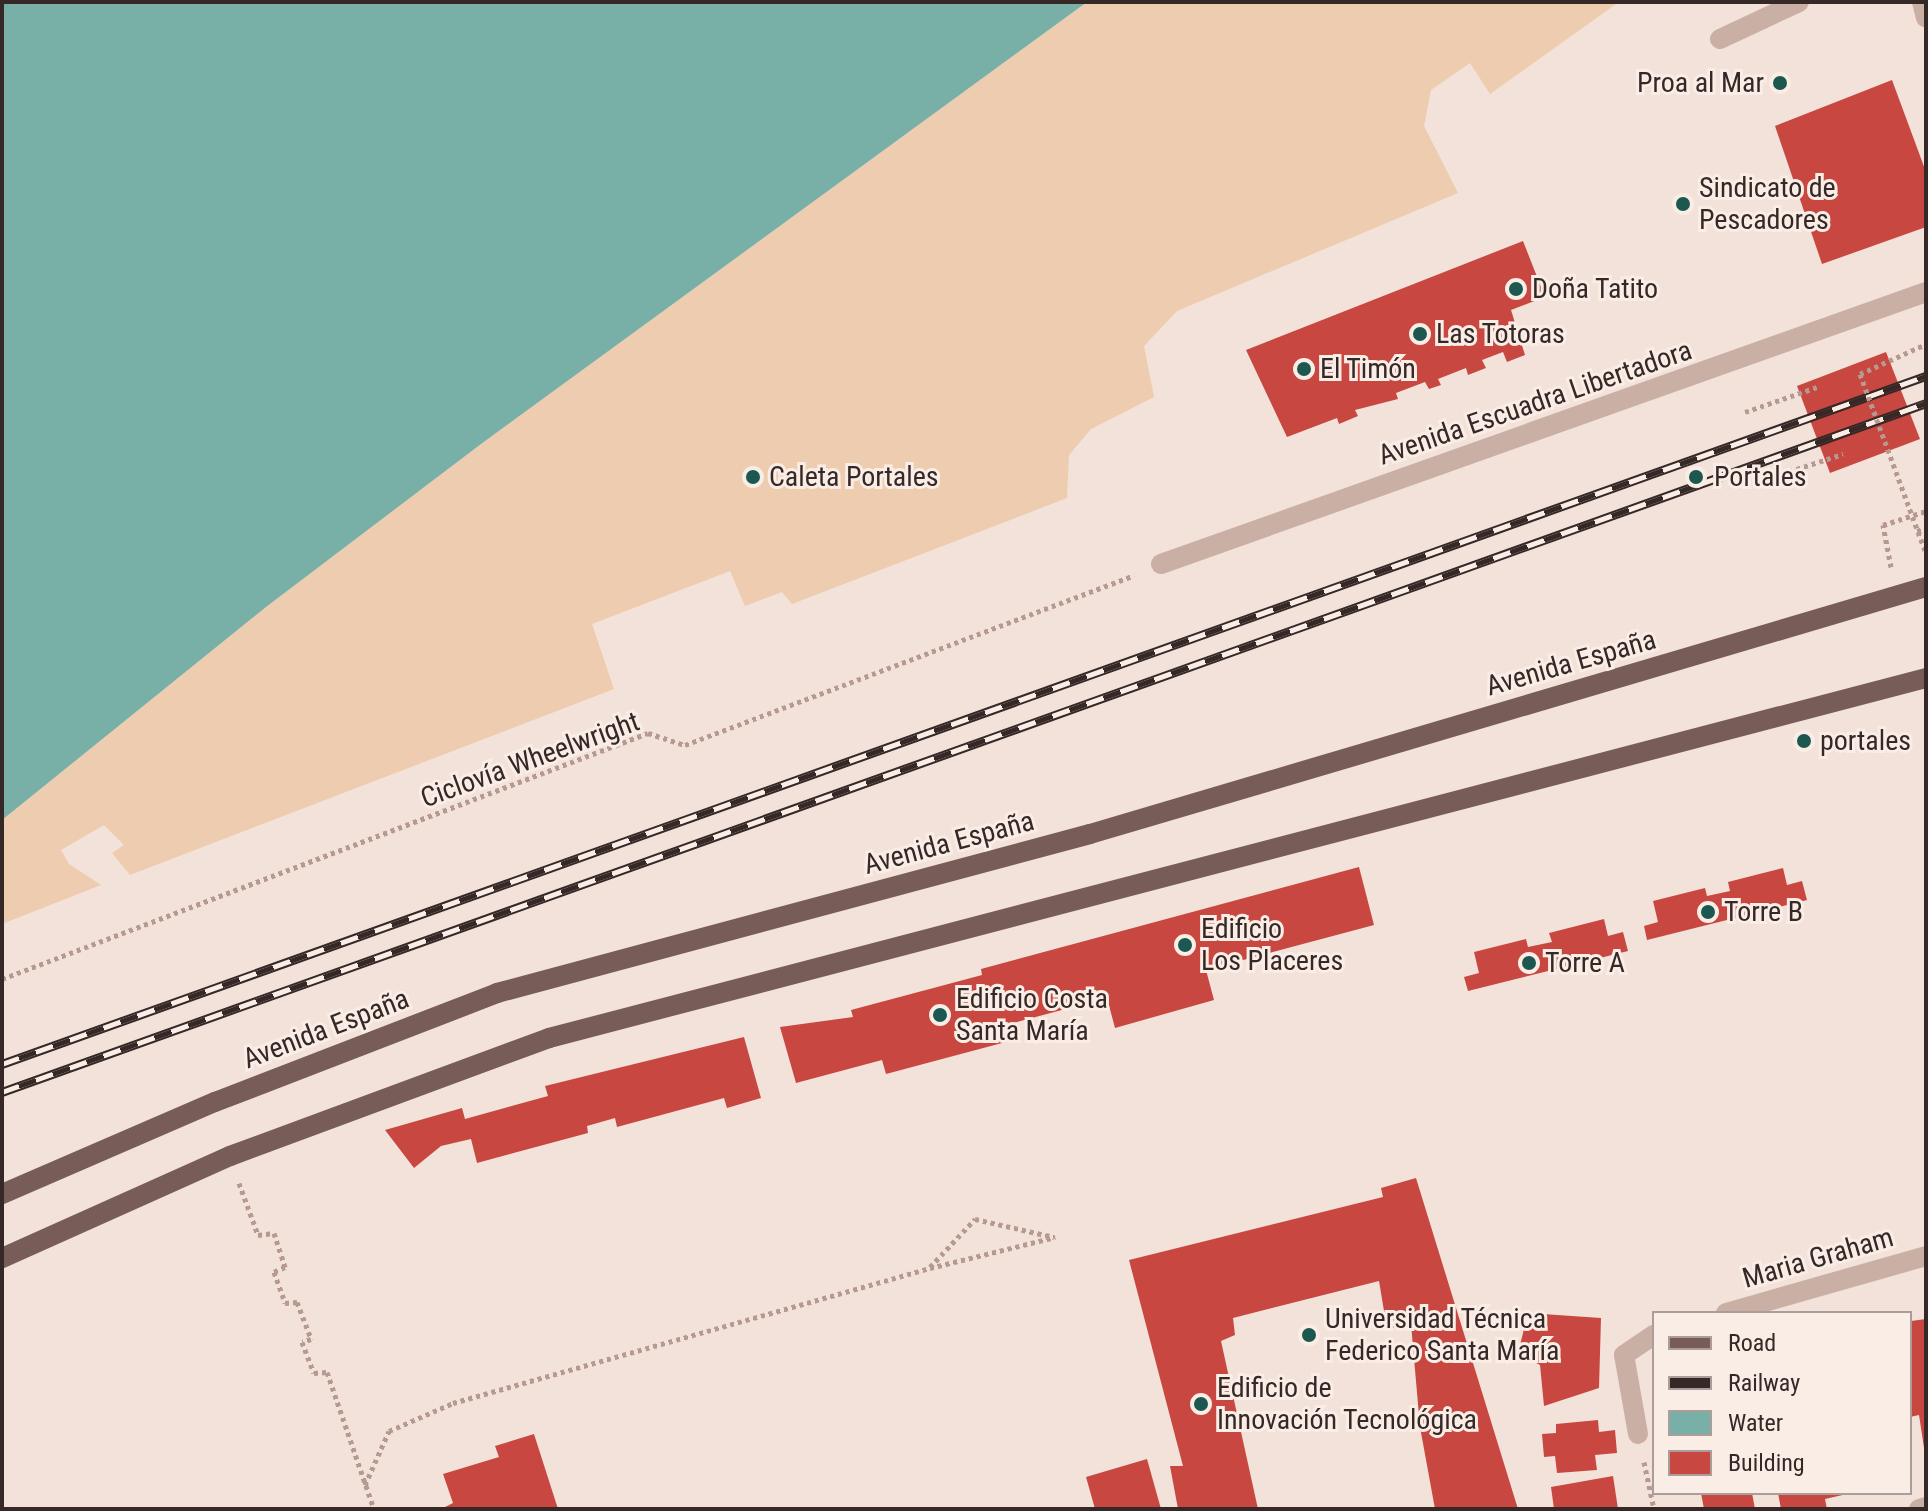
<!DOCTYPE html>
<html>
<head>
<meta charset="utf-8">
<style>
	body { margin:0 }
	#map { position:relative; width:1928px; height:1511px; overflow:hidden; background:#f2e2d9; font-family:"Roboto Condensed",sans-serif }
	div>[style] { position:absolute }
	.sand>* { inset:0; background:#eeccaf }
	.water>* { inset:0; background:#78afa7 }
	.building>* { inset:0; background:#c84841 }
	.path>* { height:5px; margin-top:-2.5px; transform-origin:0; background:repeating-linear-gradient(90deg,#b69990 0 4px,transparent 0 8px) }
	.service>* { height:20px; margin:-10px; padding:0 10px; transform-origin:10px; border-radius:10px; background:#caafa5 }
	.minor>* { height:20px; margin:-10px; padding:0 10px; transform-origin:10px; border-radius:10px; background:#caafa5 }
	.primary>* { height:20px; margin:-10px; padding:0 10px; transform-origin:10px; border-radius:10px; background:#785c57 }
	.rail>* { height:9px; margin-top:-4.5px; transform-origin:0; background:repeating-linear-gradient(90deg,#f9ede6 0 18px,#352827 0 36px); box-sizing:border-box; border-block:2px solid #352827 }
	.path-bridge>* { height:5px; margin-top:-2.5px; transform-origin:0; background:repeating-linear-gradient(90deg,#b69990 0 4px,transparent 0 8px) }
	.dots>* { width:22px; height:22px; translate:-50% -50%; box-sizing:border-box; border:4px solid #f9ede6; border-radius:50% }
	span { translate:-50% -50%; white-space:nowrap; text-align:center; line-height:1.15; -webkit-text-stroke:6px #f9ede6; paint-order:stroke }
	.poi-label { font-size:28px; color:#352827 }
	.right { translate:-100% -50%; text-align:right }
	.left { translate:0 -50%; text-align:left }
	.street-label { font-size:28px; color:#352827 }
	.frame { position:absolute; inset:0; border:4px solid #352827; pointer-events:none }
	.legend { position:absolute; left:1652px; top:1311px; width:260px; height:184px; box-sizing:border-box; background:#f9ede6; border:2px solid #ab9e9a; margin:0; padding:10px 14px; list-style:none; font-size:24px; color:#352827 }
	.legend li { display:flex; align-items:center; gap:16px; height:40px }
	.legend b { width:40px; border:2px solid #ab9e9a }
</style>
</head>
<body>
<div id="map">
	<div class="sand">
		<i style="clip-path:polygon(1087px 2px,1619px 2px,1490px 94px,1470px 63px,1431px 90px,1424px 126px,1458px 193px,1177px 311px,1144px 346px,1154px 397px,1091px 429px,1069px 455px,1067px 498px,792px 604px,782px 592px,745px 606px,730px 571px,592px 624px,614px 689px,130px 875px,112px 853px,124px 845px,104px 825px,61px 850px,69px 864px,101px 885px,2px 924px,2px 820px,266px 607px,481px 444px)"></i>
	</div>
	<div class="water">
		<i style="clip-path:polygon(2px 2px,1087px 2px,481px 444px,266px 607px,2px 820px)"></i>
	</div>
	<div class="building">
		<i style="clip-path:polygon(1892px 80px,1926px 172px,1926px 227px,1822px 264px,1775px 126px)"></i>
		<i style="clip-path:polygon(1523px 241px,1545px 297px,1511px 310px,1525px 355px,1507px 362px,1503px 352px,1482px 360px,1486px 368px,1468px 375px,1466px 368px,1438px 379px,1441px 385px,1429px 389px,1425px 382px,1396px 393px,1398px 399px,1355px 410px,1358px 416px,1339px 424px,1337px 418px,1287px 437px,1246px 350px)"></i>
		<i style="clip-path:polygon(1886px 352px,1920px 439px,1830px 473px,1797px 386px)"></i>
		<i style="clip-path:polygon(1359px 867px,1374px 925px,1206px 970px,1214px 1000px,1115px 1028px,1107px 998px,1013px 1023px,1017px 1039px,886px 1074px,882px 1060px,796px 1083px,780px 1027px,853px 1017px,851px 1010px,982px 975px,981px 969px)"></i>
		<i style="clip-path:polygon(1783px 868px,1787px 885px,1802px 881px,1807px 900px,1647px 940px,1644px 926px,1658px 922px,1653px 901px,1705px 888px,1707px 896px,1730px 891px,1728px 882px)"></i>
		<i style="clip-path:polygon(1604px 919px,1608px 936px,1623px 932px,1628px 951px,1468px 991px,1464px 977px,1479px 973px,1474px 952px,1526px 939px,1528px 947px,1552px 942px,1549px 933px)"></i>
		<i style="clip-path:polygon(744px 1037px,761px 1098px,727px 1108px,724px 1098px,617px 1127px,615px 1118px,587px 1126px,588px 1133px,477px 1163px,471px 1139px,441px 1146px,414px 1168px,385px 1130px,462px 1108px,465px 1119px,548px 1096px,545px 1086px)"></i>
		<i style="clip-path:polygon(1416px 1178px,1518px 1509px,1435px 1509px,1420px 1427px,1411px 1324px,1387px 1329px,1379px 1281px,1233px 1318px,1235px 1335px,1221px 1341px,1258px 1509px,1178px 1509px,1170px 1466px,1183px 1466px,1129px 1260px,1383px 1197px,1381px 1188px)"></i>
		<i style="clip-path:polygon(1528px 1313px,1601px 1318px,1599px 1388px,1544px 1406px,1540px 1365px,1518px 1353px)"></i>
		<i style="clip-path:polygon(1926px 1319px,1926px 1448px,1924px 1448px,1919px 1415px,1910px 1417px,1910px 1347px,1911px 1321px)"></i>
		<i style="clip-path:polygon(1598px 1420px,1599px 1432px,1615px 1430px,1617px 1453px,1595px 1455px,1597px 1470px,1557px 1473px,1555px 1456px,1544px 1457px,1542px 1434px,1556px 1433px,1556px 1424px)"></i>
		<i style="clip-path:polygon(534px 1434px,558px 1509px,441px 1509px,453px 1503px,443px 1474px,499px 1457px,495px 1446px)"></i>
		<i style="clip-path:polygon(1147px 1459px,1161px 1509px,1095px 1509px,1086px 1477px)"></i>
		<i style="clip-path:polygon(1613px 1476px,1618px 1509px,1554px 1509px,1551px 1487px)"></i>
		<i style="clip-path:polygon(1701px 1493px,1752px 1493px,1755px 1509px,1704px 1509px)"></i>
		<i style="clip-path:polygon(1778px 1493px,1847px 1493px,1847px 1494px,1825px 1499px,1827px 1509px,1781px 1509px)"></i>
	</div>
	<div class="path">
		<i style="left:1860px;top:374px;width:72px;rotate:-24.4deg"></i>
		<i style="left:1745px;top:412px;width:79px;rotate:-19.1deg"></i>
		<i style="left:1766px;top:479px;width:81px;rotate:-18deg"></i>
		<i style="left:1917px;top:531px;width:9px;rotate:-18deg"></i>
		<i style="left:1891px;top:567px;width:43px;rotate:-100.8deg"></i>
		<i style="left:1883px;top:525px;width:45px;rotate:-18deg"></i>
		<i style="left:2px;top:979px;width:691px;rotate:-20.85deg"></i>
		<i style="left:648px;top:733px;width:39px;rotate:18deg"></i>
		<i style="left:685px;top:745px;width:480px;rotate:-20.7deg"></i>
		<i style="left:239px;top:1183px;width:55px;rotate:69.9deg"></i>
		<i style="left:258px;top:1235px;width:16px;rotate:-7deg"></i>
		<i style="left:274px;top:1233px;width:36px;rotate:72deg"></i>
		<i style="left:285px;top:1267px;width:12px;rotate:156deg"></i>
		<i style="left:274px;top:1272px;width:33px;rotate:70deg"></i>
		<i style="left:285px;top:1303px;width:12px;rotate:-5deg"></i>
		<i style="left:297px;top:1302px;width:40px;rotate:69deg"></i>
		<i style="left:311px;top:1339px;width:9px;rotate:162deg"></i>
		<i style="left:302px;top:1342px;width:33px;rotate:69deg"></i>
		<i style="left:314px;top:1373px;width:13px;rotate:-4deg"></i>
		<i style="left:327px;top:1372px;width:145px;rotate:71.1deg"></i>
		<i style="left:930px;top:1267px;width:66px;rotate:-46.8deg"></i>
		<i style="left:975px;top:1219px;width:81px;rotate:12.8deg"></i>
		<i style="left:1644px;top:1462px;width:48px;rotate:78deg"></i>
		<i style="left:365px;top:1485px;width:59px;rotate:-66deg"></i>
		<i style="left:389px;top:1431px;width:70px;rotate:-23.6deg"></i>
		<i style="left:453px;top:1403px;width:496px;rotate:-15.8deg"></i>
		<i style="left:930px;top:1268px;width:129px;rotate:-13.9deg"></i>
	</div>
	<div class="service">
		<i style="left:1922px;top:2px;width:16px;rotate:76deg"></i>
		<i style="left:1720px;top:39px;width:87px;rotate:-25.1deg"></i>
		<i style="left:1161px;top:564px;width:812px;rotate:-19.57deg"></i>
	</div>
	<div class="minor">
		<i style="left:1726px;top:1313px;width:208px;rotate:-15.9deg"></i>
		<i style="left:1638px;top:1434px;width:80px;rotate:-100deg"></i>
		<i style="left:1624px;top:1355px;width:36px;rotate:-34deg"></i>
		<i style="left:1919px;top:1509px;width:7px;rotate:-16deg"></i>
	</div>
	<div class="primary">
		<i style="left:2px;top:1194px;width:232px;rotate:-23.4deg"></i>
		<i style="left:215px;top:1102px;width:302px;rotate:-21.1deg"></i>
		<i style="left:497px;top:993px;width:614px;rotate:-15.01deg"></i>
		<i style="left:1090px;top:834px;width:872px;rotate:-16.46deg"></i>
		<i style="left:2px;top:1258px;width:250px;rotate:-24.1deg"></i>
		<i style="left:230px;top:1156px;width:340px;rotate:-20.3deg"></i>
		<i style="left:549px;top:1038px;width:1423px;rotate:-14.65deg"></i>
	</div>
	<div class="rail">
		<i style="left:2px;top:1064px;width:2043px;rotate:-19.68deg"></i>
		<i style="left:2px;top:1092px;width:2044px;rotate:-19.7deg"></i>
	</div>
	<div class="path-bridge">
		<i style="left:1860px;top:374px;width:191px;rotate:69.8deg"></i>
	</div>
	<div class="dots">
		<i style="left:1780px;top:83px;background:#1c5750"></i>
		<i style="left:1683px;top:204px;background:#1c5750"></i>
		<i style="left:1516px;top:289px;background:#1c5750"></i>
		<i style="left:1420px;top:334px;background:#1c5750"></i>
		<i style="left:1304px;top:369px;background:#1c5750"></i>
		<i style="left:753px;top:477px;background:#1c5750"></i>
		<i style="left:1696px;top:477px;background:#1c5750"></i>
		<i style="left:1804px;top:741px;background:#1c5750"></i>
		<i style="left:1708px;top:912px;background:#1c5750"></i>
		<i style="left:1185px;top:945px;background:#1c5750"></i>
		<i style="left:1529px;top:963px;background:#1c5750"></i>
		<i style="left:940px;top:1015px;background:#1c5750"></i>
		<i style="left:1309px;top:1335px;background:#1c5750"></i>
		<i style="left:1201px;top:1404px;background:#1c5750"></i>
	</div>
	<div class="poi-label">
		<span class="right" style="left:1764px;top:83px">Proa al Mar</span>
		<span class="left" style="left:1699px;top:204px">Sindicato de<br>Pescadores</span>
		<span class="left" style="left:1532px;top:289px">Doña Tatito</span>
		<span class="left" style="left:1436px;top:334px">Las Totoras</span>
		<span class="left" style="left:1320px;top:369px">El Timón</span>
		<span class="left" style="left:769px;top:477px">Caleta Portales</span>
		<span class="left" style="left:1714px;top:477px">Portales</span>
		<span class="left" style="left:1820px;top:741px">portales</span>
		<span class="left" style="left:1724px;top:912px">Torre B</span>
		<span class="left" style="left:1201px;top:945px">Edificio<br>Los Placeres</span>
		<span class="left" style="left:1545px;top:963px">Torre A</span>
		<span class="left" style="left:956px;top:1015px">Edificio Costa<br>Santa María</span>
		<span class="left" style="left:1325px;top:1335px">Universidad Técnica<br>Federico Santa María</span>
		<span class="left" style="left:1217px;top:1404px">Edificio de<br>Innovación Tecnológica</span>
	</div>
	<div class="street-label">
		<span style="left:1535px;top:403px;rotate:-19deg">Avenida Escuadra Libertadora</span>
		<span style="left:1571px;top:663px;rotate:-16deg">Avenida España</span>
		<span style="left:530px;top:760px;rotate:-20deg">Ciclovía Wheelwright</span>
		<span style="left:949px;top:843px;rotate:-15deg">Avenida España</span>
		<span style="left:326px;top:1029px;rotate:-21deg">Avenida España</span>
		<span style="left:1818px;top:1258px;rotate:-16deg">Maria Graham</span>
	</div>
	<div class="frame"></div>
	<ul class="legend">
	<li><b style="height:10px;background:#785c57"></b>Road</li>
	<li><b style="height:10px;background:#352827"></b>Railway</li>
	<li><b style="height:22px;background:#78afa7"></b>Water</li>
	<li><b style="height:22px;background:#c84841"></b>Building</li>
	</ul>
</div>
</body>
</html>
